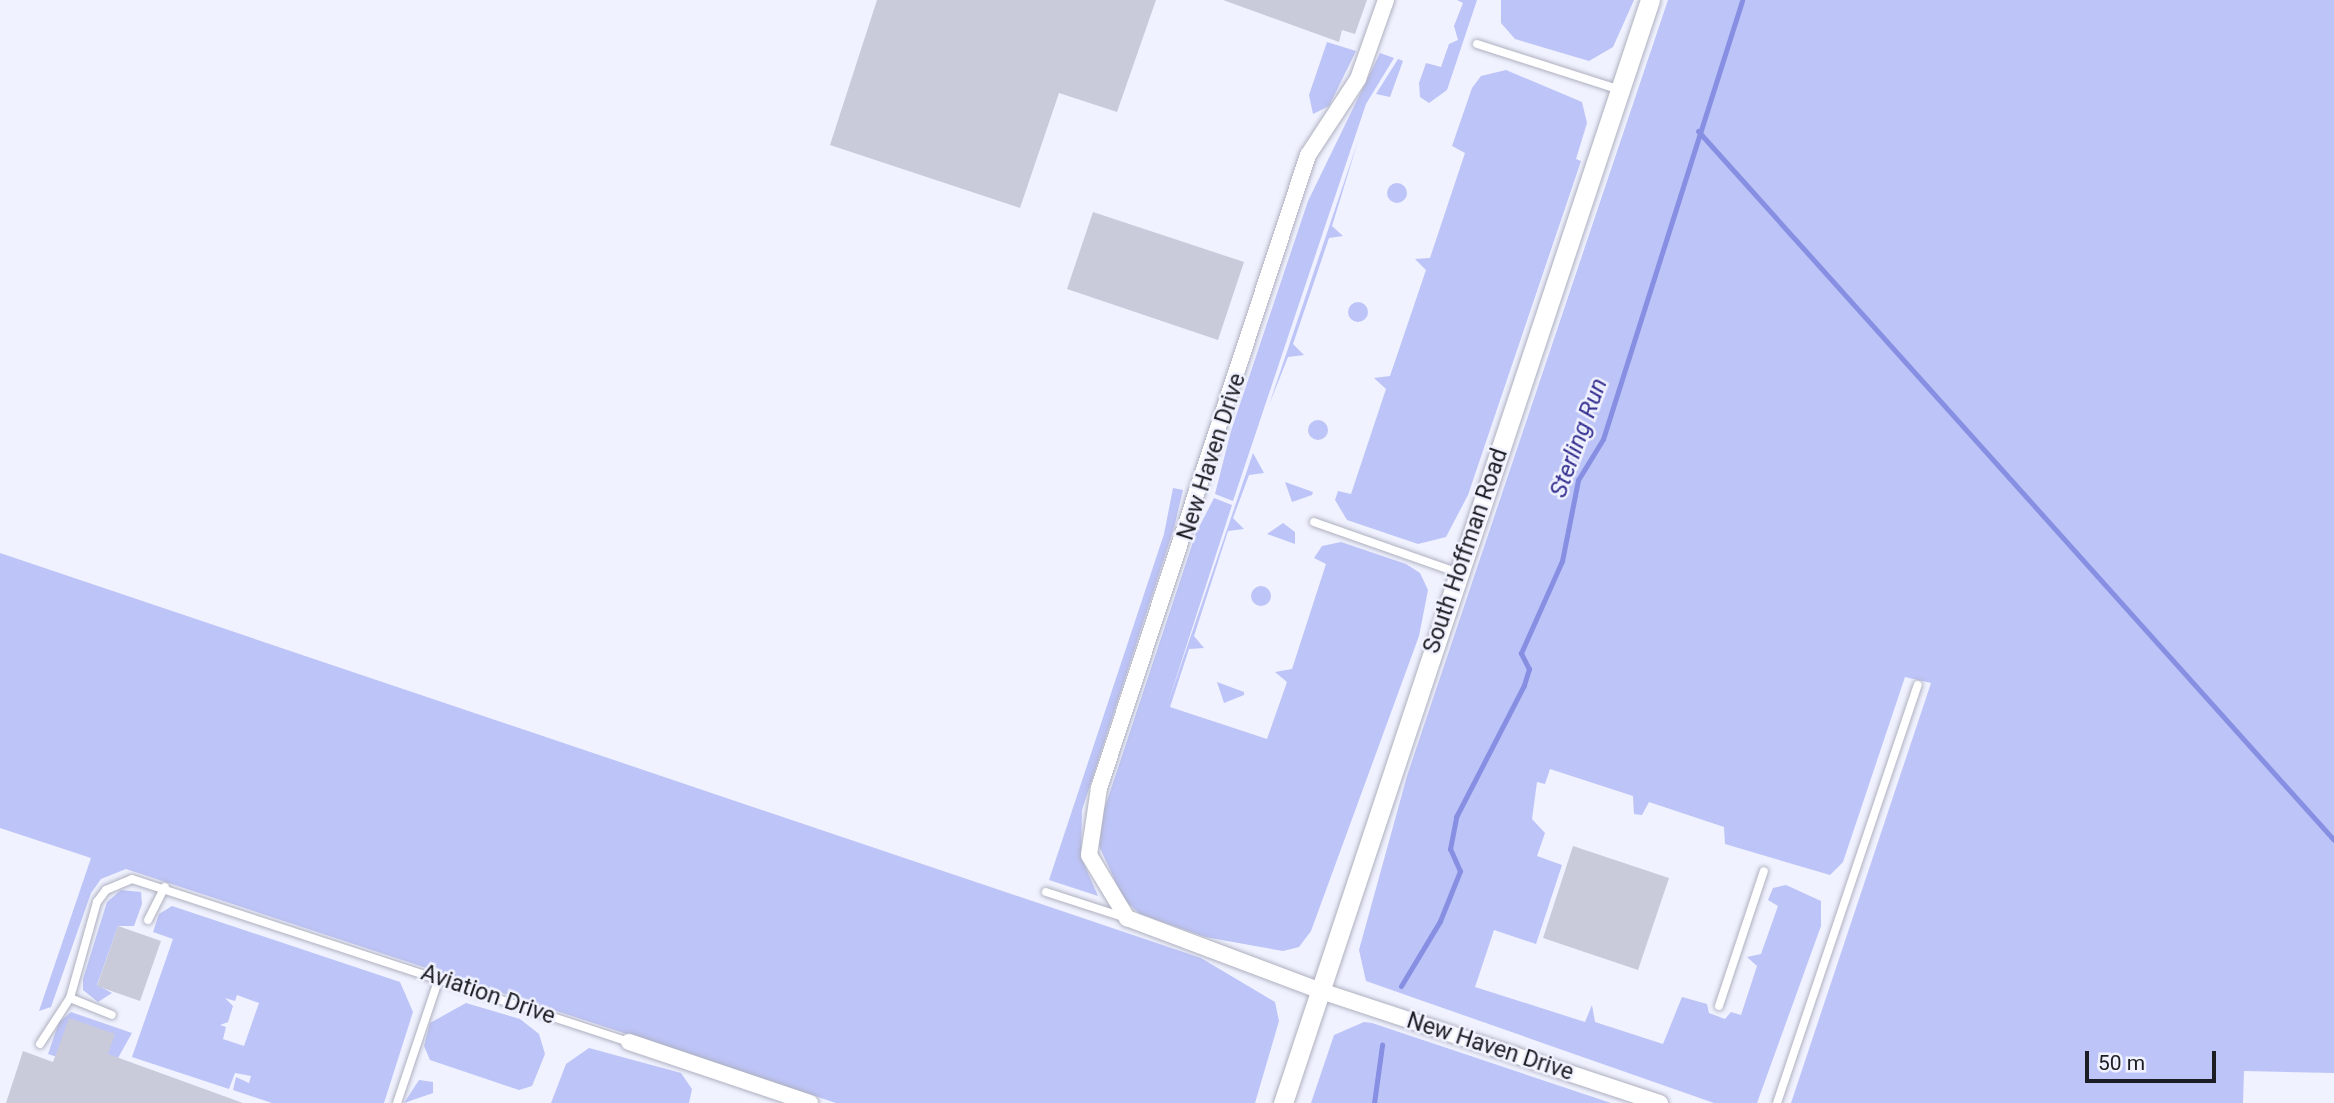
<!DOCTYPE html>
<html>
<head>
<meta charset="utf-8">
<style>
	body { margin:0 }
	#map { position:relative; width:2334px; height:1103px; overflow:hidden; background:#f0f2ff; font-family:Roboto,sans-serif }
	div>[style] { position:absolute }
	.green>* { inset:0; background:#bdc4f7 }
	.round { border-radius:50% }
	.stream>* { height:5px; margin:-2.5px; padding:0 2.5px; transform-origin:2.5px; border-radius:2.5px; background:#878fe3 }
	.building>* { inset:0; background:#c9cbda }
	.roads { filter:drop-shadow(0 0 2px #aeb0bf) drop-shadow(0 0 2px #aeb0bf) }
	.service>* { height:8px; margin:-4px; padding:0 4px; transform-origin:4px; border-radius:4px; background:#fff }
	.minor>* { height:16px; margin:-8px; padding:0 8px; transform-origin:8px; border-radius:8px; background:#fff }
	.tertiary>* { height:19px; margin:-9.5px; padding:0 9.5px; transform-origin:9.5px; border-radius:9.5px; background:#fff }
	span { translate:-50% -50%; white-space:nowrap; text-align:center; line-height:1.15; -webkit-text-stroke:5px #f0f2ff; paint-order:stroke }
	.street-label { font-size:23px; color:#1d1e23 }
	.water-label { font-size:24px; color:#353090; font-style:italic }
	.scale { position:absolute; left:2085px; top:1051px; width:131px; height:32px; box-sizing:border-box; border:4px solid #1d1e23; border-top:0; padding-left:9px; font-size:21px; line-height:24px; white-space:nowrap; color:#1d1e23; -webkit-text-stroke:5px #f0f2ff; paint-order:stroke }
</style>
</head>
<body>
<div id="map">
	<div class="green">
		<i style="clip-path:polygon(1457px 0,1477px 0,1447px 90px,1429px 103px,1420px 97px,1419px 83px,1426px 63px,1441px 67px,1449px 44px,1458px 40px,1454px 26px,1463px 3px)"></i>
		<i style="clip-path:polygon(1501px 0,1634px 0,1613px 47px,1589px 61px,1515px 39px,1501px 23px)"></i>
		<i style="clip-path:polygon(1668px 0,2334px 0,2334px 1073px,2244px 1071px,2243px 1103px,1791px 1103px,1931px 683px,1905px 677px,1843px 862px,1830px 875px,1725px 844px,1724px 827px,1649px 802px,1642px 815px,1634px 814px,1633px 796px,1550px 769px,1545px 784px,1537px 782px,1532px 819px,1545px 833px,1537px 856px,1562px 865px,1536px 944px,1494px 930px,1475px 987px,1585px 1022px,1592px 1005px,1595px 1022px,1663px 1044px,1682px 997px,1707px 1004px,1709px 1013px,1725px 1019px,1731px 1012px,1741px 1015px,1757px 966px,1747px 957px,1761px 954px,1778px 906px,1768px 900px,1773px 888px,1786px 885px,1821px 901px,1821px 926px,1757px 1103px,1714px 1103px,1366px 981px,1359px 950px,1407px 776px)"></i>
		<i style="clip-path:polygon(1327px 42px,1356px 51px,1329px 106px,1313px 114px,1309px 95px)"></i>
		<i style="clip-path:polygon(1380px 53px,1394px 58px,1366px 104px,1233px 501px,1215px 494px,1231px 431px,1308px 201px)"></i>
		<i style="clip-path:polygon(1398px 59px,1403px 61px,1390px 97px,1376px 94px)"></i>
		<i style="clip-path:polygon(1506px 70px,1582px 102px,1587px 123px,1576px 159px,1581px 161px,1468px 495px,1446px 537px,1418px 544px,1347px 520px,1335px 500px,1338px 491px,1351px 494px,1386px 389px,1374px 378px,1390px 376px,1426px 270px,1415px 259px,1430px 258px,1465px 153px,1452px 146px,1472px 88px,1481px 76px)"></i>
		<i style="clip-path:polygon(1358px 141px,1332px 226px,1343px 236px,1329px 238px,1293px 344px,1304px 355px,1288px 357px,1269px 405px)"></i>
		<i class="round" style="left:1387px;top:183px;width:20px;height:20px"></i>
		<i class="round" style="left:1348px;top:302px;width:20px;height:20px"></i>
		<i class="round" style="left:1308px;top:420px;width:20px;height:20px"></i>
		<i style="clip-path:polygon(1253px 453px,1264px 473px,1249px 475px,1233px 518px,1244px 529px,1228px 531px,1194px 636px,1204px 648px,1189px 649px,1170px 707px,1267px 739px,1287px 682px,1275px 672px,1292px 669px,1326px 564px,1314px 558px,1322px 546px,1341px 542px,1406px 564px,1420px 573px,1428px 590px,1419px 636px,1311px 931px,1299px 947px,1283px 951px,1205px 937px,1140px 914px,1124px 900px,1099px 846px,1104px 810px,1196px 533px,1214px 498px,1232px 505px,1167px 706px)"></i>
		<i style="clip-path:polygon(1285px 482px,1313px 492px,1312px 495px,1292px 502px)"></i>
		<i style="clip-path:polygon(1173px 488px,1183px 490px,1174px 528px,1082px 810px,1081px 857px,1098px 896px,1049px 880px,1164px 534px)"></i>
		<i style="clip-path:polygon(1283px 523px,1295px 532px,1295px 544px,1267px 534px)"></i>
		<i style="clip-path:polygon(0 553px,1201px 958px,1275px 1002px,1279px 1021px,1255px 1103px,836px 1103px,126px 869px,101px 879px,91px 893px,51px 1007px,39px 1011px,91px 858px,0 828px)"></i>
		<i class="round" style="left:1251px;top:586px;width:20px;height:20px"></i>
		<i style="clip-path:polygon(1217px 682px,1244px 692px,1244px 695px,1224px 703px)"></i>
		<i style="clip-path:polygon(121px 890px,141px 892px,142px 904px,134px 926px,118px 926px,97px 985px,112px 993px,98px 1002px,83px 990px,83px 979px,107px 902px)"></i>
		<i style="clip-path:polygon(evenodd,172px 906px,400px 982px,413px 1012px,384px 1103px,272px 1103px,233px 1090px,236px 1077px,249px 1083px,251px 1076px,235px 1073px,229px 1089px,132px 1057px,173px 939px,153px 932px,159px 914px,172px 906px,237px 995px,259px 1003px,244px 1046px,223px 1039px,226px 1027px,220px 1025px,228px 1022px,233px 1006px,225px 998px,235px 1001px,237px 995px)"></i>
		<i style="clip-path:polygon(466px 1003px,520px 1019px,539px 1034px,545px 1054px,532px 1086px,519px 1090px,430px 1060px,424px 1046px,430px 1023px)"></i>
		<i style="clip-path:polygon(71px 1012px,132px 1033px,109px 1074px,48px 1054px,59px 1022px)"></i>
		<i style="clip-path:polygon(1364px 1022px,1372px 1023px,1611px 1103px,1311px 1103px,1334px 1035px)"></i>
		<i style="clip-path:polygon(589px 1048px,681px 1073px,692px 1089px,689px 1103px,551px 1103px,566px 1064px)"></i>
		<i style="clip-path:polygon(419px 1080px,433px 1082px,433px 1093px,404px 1103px)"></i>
	</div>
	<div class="stream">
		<i style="left:1698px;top:131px;width:952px;rotate:48.11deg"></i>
		<i style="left:1401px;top:986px;width:76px;rotate:-59deg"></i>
		<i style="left:1440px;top:921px;width:54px;rotate:-68.2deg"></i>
		<i style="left:1460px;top:871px;width:24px;rotate:-114deg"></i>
		<i style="left:1450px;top:849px;width:33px;rotate:-79deg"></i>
		<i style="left:1456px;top:817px;width:148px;rotate:-62.7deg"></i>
		<i style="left:1524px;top:685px;width:17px;rotate:-73deg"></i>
		<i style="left:1529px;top:669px;width:18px;rotate:-117deg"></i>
		<i style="left:1521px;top:653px;width:101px;rotate:-66deg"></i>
		<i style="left:1562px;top:561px;width:83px;rotate:-78.8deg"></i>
		<i style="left:1578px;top:480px;width:48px;rotate:-58.6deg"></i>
		<i style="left:1603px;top:439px;width:460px;rotate:-72.4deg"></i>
		<i style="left:1374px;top:1103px;width:59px;rotate:-82.1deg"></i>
	</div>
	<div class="building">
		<i style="clip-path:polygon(877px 0,1156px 0,1117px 112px,1059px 93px,1020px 208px,830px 145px)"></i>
		<i style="clip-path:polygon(1223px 0,1367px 0,1355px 34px,1342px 30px,1339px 42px)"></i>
		<i style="clip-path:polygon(1093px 212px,1244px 262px,1218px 340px,1067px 289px)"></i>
		<i style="clip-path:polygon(1573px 846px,1669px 878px,1638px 970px,1543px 938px)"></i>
		<i style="clip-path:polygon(118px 926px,161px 941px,140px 1001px,97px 986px)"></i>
		<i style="clip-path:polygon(69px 1018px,115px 1034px,108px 1054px,243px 1103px,6px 1103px,23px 1051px,53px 1062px)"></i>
	</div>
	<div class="roads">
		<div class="service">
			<i style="left:1477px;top:44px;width:147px;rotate:17.8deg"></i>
			<i style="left:1314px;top:522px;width:154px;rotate:19.4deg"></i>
			<i style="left:1046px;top:892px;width:81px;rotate:18deg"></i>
			<i style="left:148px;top:920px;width:37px;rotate:-63deg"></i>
			<i style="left:70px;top:998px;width:45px;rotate:22deg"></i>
			<i style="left:1719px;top:1006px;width:142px;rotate:-71.6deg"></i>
			<i style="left:40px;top:1044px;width:55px;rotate:-56.9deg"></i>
			<i style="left:70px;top:998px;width:100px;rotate:-74.3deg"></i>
			<i style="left:97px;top:902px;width:15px;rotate:-53deg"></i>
			<i style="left:106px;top:890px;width:28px;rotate:-23deg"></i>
			<i style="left:132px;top:879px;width:523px;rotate:18.16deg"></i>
			<i style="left:397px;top:1103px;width:132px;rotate:-71.4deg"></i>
			<i style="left:1777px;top:1103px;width:441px;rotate:-71.4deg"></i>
		</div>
		<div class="minor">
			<i style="left:1386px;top:0;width:84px;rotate:109.5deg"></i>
			<i style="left:1358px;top:79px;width:91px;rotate:123.3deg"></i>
			<i style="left:1308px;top:155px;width:667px;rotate:108.27deg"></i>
			<i style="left:1099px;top:788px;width:68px;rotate:98.5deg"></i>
			<i style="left:1089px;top:855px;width:74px;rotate:58.9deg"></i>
			<i style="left:1127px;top:918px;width:207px;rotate:20.6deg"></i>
			<i style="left:1321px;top:991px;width:357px;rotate:18.3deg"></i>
			<i style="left:629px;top:1042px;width:191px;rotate:18.6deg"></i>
		</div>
		<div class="tertiary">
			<i style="left:1283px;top:1103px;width:1162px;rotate:-71.6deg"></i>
		</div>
	</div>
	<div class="street-label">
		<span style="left:1212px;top:457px;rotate:-72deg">New Haven Drive</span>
		<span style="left:1466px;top:551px;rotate:-71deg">South Hoffman Road</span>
		<span style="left:488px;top:995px;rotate:19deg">Aviation Drive</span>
		<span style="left:1490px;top:1047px;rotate:18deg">New Haven Drive</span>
	</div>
	<div class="water-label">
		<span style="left:1579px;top:438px;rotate:-70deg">Sterling Run</span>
	</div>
	<div class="scale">50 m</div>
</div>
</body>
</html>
